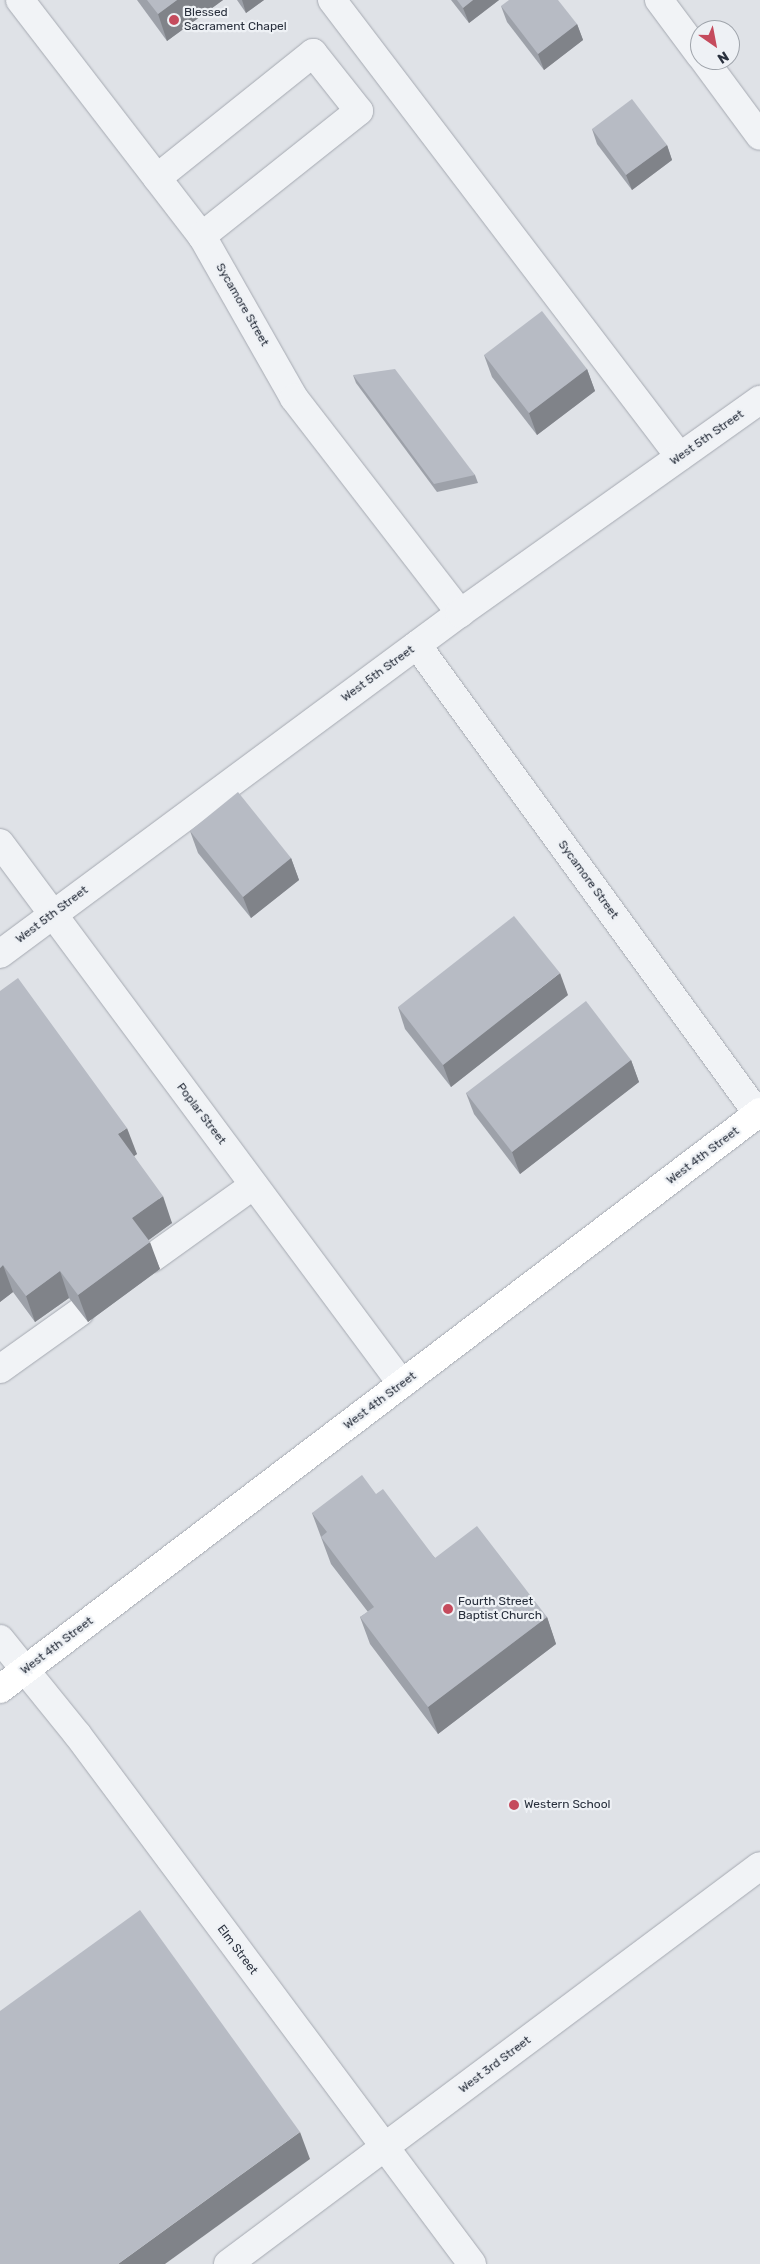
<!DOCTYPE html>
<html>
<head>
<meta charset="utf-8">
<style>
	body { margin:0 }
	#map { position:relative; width:760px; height:2264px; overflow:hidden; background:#dfe2e7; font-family:Rubik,sans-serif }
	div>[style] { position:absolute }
	.roads { filter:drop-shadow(0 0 1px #a5a9b1) drop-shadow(0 0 1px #a5a9b1) }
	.minor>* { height:28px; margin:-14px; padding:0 14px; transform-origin:14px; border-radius:14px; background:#f1f3f6 }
	.major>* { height:28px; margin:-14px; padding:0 14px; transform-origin:14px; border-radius:14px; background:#fff }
	.wall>* { inset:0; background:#9da1a9 }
	.shaded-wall>* { inset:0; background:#808389 }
	.building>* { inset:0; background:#b7bbc4 }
	.dots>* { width:14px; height:14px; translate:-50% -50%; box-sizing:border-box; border:2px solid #eef1f5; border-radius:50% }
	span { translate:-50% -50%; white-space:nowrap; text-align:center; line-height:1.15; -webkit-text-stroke:4.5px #eef1f5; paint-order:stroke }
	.poi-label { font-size:12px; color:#29303d }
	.left { translate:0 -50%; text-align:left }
	.street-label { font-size:12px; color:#29303d }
	.north { position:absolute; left:690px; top:20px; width:50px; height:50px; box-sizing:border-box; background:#eef1f5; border:1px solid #9fa4ab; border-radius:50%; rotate:147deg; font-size:14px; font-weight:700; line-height:20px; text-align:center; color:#29303d }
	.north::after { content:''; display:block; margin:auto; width:18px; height:22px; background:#c54b5d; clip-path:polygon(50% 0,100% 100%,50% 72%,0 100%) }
</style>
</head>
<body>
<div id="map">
	<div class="roads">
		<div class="minor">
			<i style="left:20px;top:0;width:298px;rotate:52.4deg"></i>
			<i style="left:202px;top:236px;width:186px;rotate:60.4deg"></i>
			<i style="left:294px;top:398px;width:272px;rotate:52.3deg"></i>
			<i style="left:332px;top:0;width:574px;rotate:52.71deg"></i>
			<i style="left:659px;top:0;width:69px;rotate:53.3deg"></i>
			<i style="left:704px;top:60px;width:94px;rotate:53.6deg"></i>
			<i style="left:157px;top:178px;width:200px;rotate:-38.7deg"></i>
			<i style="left:313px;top:53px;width:74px;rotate:51.6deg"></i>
			<i style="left:359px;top:111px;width:201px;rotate:141.5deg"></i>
			<i style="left:417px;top:645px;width:580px;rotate:53.98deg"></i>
			<i style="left:0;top:843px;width:674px;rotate:53.39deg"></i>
			<i style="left:0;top:954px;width:573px;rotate:-36.55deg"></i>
			<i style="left:460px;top:613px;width:368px;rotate:-35.4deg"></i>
			<i style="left:152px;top:1258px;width:125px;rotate:-35.6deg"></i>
			<i style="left:0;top:1369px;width:98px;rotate:-35.5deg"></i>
			<i style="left:0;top:1639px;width:122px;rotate:51deg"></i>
			<i style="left:77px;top:1734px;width:661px;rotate:53.3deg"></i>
			<i style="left:228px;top:2264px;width:664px;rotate:-36.8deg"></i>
		</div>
		<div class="major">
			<i style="left:0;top:1689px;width:954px;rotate:-37.21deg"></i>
		</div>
	</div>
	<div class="wall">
		<i style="clip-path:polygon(137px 0,223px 0,167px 41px)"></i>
		<i style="clip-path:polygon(237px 0,264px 0,246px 13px)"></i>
		<i style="clip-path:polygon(451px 0,499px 0,469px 23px)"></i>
		<i style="clip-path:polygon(501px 6px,577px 24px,583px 40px,544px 70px,507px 22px)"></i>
		<i style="clip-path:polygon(592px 129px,667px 145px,672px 160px,632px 190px,597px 144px)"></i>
		<i style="clip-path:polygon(484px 355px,587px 369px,595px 391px,537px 435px,492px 377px)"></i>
		<i style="clip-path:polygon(353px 375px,475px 475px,478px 483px,437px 492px,356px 383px)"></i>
		<i style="clip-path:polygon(190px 831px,291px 858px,299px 880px,251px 918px,198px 853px)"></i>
		<i style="clip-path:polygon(0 991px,137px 1154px,134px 1156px,172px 1223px,148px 1240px,160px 1269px,88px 1322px,69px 1298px,35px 1322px,13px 1292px,0 1302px)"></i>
		<i style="clip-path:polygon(568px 995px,451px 1087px,405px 1029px,398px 1007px)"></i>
		<i style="clip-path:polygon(631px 1060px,639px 1082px,520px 1174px,474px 1114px,466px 1093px)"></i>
		<i style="clip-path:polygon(376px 1494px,435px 1558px,547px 1617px,556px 1644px,438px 1734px,370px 1644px,360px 1617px,368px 1612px,331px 1564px,312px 1513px)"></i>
	</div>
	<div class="shaded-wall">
		<i style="clip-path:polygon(177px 0,223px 0,167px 41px,158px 14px)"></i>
		<i style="clip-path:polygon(242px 0,264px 0,246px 13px)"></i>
		<i style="clip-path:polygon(473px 0,499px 0,469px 23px,463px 8px)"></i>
		<i style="clip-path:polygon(577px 24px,583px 40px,544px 70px,538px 54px)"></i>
		<i style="clip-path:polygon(667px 145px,672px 160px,632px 190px,626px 175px)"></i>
		<i style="clip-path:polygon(587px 369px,595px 391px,537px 435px,529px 413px)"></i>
		<i style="clip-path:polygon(291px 858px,299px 880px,251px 918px,243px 897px)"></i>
		<i style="clip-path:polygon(560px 973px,568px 995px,451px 1087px,443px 1065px)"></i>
		<i style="clip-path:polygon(631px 1060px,639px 1082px,520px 1174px,512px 1152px)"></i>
		<i style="clip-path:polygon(127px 1128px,137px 1154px,127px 1161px,118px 1134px)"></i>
		<i style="clip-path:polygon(163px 1196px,172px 1223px,142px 1245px,132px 1218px)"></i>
		<i style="clip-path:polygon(150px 1242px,160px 1269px,88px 1322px,78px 1295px)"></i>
		<i style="clip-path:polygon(3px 1265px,13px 1292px,0 1302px,0 1268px)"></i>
		<i style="clip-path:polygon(60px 1271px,69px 1298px,35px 1322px,26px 1296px)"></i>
		<i style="clip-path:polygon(547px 1617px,556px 1644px,438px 1734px,428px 1707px)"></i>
		<i style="clip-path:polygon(300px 2132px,310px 2159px,165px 2264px,118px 2264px)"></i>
	</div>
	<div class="building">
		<i style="clip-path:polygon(147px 0,177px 0,158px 14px)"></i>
		<i style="clip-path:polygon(457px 0,473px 0,463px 8px)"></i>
		<i style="clip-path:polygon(509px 0,558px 0,577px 24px,538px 54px,501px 6px)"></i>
		<i style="clip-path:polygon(632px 99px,667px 145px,626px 175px,592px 129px)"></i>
		<i style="clip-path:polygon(542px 311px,587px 369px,529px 413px,484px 355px)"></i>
		<i style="clip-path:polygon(395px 369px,475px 475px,434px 484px,353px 375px)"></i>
		<i style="clip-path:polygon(238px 792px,291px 858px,243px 897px,190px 831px)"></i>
		<i style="clip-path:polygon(514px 916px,560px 973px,443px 1065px,398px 1007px)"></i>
		<i style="clip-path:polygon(18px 978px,127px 1128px,118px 1134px,163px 1196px,132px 1218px,150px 1242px,78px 1295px,60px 1271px,26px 1296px,3px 1265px,0 1268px,0 991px)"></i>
		<i style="clip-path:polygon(586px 1001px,631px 1060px,512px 1152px,466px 1093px)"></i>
		<i style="clip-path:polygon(362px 1475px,376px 1494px,383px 1489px,435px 1558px,477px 1526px,547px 1617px,428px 1707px,360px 1617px,374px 1607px,321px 1537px,327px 1532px,312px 1513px)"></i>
		<i style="clip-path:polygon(140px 1910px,300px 2132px,118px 2264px,0 2264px,0 2011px)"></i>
	</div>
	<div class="dots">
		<i style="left:174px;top:20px;background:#c54b5d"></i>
		<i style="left:448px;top:1609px;background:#c54b5d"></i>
		<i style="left:514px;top:1805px;background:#c54b5d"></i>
	</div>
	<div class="poi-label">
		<span class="left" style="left:184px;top:20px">Blessed<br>Sacrament Chapel</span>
		<span class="left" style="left:458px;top:1609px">Fourth Street<br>Baptist Church</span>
		<span class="left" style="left:524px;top:1805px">Western School</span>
	</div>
	<div class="street-label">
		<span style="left:242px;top:305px;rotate:60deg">Sycamore Street</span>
		<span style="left:707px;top:438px;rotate:-35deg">West 5th Street</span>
		<span style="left:378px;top:674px;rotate:-36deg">West 5th Street</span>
		<span style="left:588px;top:880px;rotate:54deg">Sycamore Street</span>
		<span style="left:52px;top:915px;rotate:-37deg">West 5th Street</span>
		<span style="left:201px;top:1114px;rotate:53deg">Poplar Street</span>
		<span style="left:703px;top:1156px;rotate:-37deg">West 4th Street</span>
		<span style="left:380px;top:1401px;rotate:-37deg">West 4th Street</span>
		<span style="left:57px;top:1646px;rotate:-37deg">West 4th Street</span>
		<span style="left:237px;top:1950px;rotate:53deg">Elm Street</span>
		<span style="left:495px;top:2065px;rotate:-37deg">West 3rd Street</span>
	</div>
	<div class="north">N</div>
</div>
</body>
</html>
